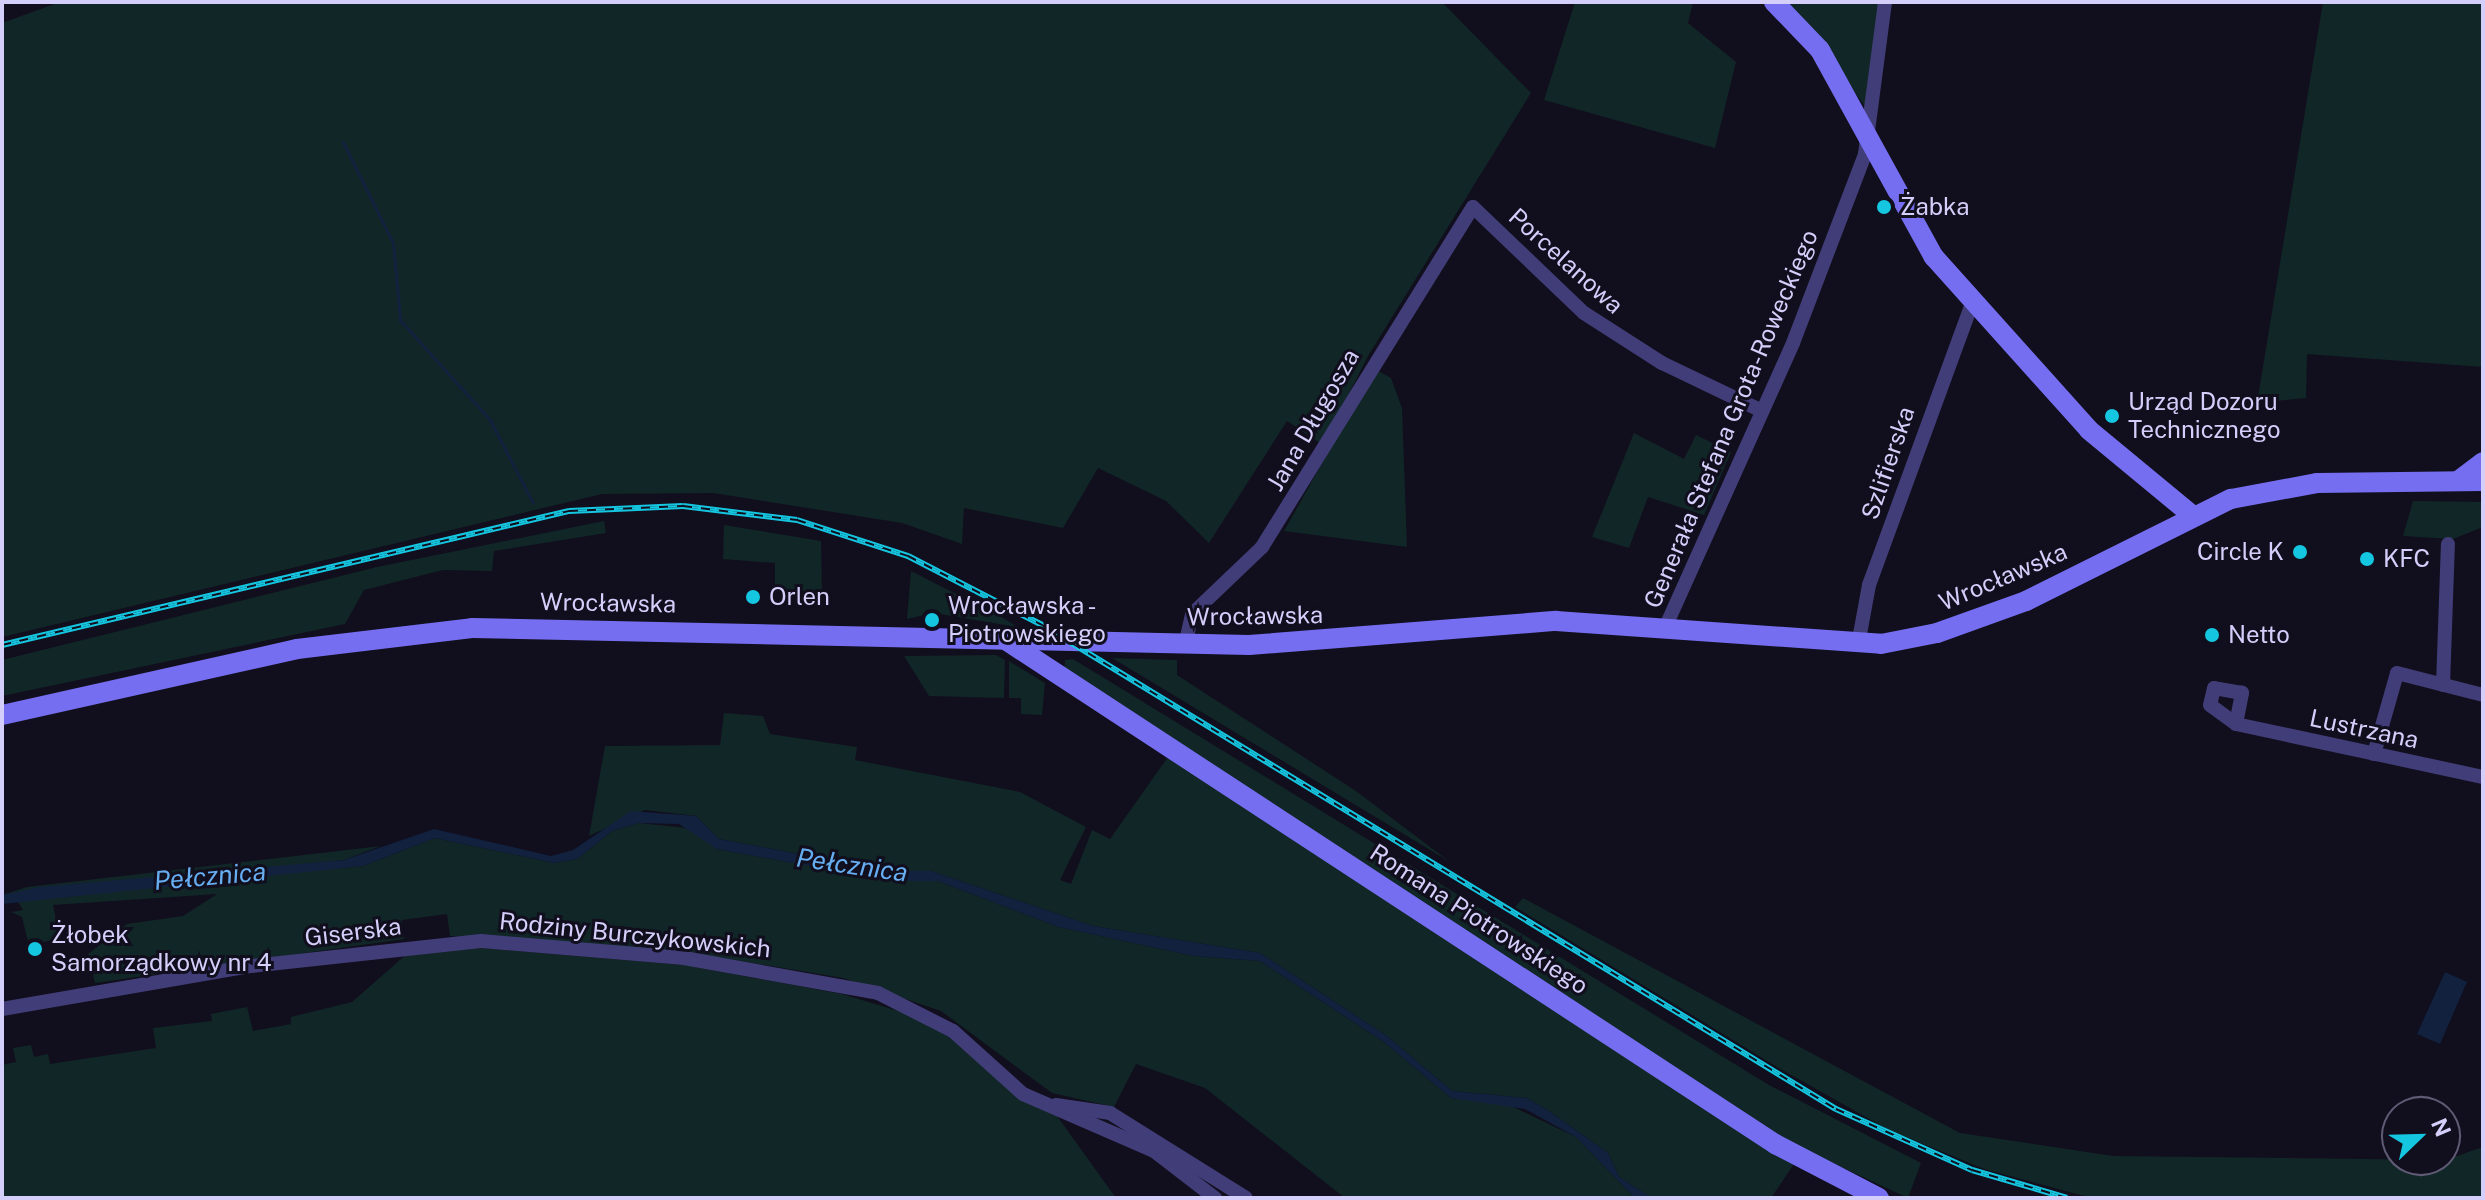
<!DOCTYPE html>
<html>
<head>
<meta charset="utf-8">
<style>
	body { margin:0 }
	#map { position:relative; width:2485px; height:1200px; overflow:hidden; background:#110e1d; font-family:"Public Sans",sans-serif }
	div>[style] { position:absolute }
	.green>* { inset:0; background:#112626 }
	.water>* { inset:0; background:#11213e }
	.stream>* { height:3px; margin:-1.5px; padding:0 1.5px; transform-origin:1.5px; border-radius:1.5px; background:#11213e }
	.street>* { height:14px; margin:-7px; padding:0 7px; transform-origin:7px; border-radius:7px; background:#413d78 }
	.secondary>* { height:20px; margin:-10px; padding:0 10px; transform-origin:10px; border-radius:10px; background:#756ef1 }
	.rail>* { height:6px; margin-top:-3px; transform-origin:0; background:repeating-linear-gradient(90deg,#110e1d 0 9px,#15c6e0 0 18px); box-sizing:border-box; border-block:2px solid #15c6e0 }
	.dots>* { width:22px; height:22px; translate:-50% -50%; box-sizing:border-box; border:4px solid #110e1d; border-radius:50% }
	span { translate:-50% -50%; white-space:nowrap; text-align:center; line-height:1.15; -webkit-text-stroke:6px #110e1d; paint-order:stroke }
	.poi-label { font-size:24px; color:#d4cefa }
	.left { translate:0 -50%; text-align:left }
	.right { translate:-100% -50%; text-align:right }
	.street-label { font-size:24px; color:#d4cefa }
	.water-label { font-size:26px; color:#66adf1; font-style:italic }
	.frame { position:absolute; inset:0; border:4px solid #d4cefa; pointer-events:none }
	.north { position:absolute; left:2381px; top:1096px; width:80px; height:80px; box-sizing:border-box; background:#110e1d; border:2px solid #5f5b75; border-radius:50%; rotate:67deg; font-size:22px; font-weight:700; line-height:32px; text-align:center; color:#d4cefa }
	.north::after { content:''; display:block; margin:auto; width:28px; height:36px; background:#15c6e0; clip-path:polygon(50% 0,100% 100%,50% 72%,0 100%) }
</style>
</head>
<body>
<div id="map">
	<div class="green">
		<i style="clip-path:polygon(60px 2px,1442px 2px,1531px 93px,1368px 356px,1323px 445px,1287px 421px,1209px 543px,1166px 501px,1098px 468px,1063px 528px,964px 508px,962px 544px,902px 523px,713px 493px,602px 494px,2px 637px,2px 23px)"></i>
		<i style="clip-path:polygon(1575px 2px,1693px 2px,1688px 23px,1736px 62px,1715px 148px,1544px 100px)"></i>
		<i style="clip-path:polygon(1880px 2px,1867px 109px,1788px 3px)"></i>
		<i style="clip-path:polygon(2323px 2px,2483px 2px,2483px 367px,2307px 354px,2306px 398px,2257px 403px)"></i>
		<i style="clip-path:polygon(1375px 369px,1391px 378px,1402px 408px,1407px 547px,1284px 531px)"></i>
		<i style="clip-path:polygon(1634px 433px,1684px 459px,1696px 435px,1731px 452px,1704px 515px,1648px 497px,1629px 548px,1592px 537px)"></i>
		<i style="clip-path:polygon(2413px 501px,2483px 502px,2483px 527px,2453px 539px,2403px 536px)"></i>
		<i style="clip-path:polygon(604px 521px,606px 533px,494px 551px,492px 571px,443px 570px,364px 590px,345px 624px,2px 696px,2px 660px,377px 567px)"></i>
		<i style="clip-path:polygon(724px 525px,821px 541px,822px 593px,775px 590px,775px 563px,723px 559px)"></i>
		<i style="clip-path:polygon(911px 571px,1005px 619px,1017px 627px,934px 613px,907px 619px)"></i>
		<i style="clip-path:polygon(996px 655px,1005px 660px,1004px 698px,929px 696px,904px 656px)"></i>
		<i style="clip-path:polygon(1112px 658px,1177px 660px,1177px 675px,1356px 791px,1450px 862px)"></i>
		<i style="clip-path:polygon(1073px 659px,1769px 1085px,1921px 1163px,1908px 1198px,1779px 1138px,1064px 673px,1065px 660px)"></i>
		<i style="clip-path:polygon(1009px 661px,1045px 683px,1042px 715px,1021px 714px,1021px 698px,1009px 698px)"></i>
		<i style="clip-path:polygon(724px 713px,763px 716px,770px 734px,857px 747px,855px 760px,1020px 792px,1086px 827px,1060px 880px,1071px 884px,1092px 830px,1110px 839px,1168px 757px,1794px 1164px,1771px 1198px,1652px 1198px,1619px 1177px,1608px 1153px,1549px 1111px,1527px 1098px,1452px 1091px,1387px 1036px,1260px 953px,1093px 926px,931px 871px,889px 871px,719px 839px,696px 816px,645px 810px,589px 836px,605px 746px,720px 745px)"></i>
		<i style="clip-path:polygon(639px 823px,696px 829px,717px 849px,891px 881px,938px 881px,1059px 927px,1194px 956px,1260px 961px,1384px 1042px,1451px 1098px,1501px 1101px,1576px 1137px,1635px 1198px,1345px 1198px,1205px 1088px,1136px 1064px,1114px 1107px,1052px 1093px,941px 1011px,843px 978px,686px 952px,450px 936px,447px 914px,402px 920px,404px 939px,95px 983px,88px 954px,127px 924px,183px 916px,217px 894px,53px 905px,60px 938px,29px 946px,22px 917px,11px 912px,23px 910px,17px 900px,41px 894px,363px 866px,435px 838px,554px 863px,577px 859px,612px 831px)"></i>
		<i style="clip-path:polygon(381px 846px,344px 860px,2px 895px,27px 887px)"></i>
		<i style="clip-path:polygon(1523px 898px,1960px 1133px,2113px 1156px,2445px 1160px,2483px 1147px,2483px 1198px,2092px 1198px,1984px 1169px,1887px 1129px,1777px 1067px,1515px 907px)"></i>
		<i style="clip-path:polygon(481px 948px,684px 965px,842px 994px,935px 1022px,1052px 1109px,1116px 1198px,2px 1198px,2px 1065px,16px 1062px,13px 1048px,31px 1045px,34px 1057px,48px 1054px,50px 1064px,156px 1048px,153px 1028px,212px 1021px,211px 1014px,247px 1007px,253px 1031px,291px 1024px,291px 1017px,352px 1002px,409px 952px)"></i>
	</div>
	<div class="water">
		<i style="clip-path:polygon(631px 811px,696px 816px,719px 839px,889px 871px,931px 871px,1093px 926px,1260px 953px,1387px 1036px,1452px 1091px,1527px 1098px,1549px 1111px,1608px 1153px,1619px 1177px,1652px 1198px,1635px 1198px,1576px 1137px,1525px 1109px,1451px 1098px,1384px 1042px,1260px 961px,1194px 956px,1059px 927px,938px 881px,891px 881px,717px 849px,679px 824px,639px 823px,612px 831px,577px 859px,554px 863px,435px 838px,363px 866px,2px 904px,2px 895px,40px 887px,344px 860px,434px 829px,551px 856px,573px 850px)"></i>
		<i style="clip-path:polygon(2445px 972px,2467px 982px,2440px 1044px,2417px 1034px)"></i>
	</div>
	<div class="stream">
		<i style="left:343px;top:142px;width:113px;rotate:63.7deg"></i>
		<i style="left:393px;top:243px;width:77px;rotate:84.8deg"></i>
		<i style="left:400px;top:320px;width:135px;rotate:48deg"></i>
		<i style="left:490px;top:420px;width:93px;rotate:62.6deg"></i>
	</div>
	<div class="street">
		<i style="left:1665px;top:628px;width:312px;rotate:-65.8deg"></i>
		<i style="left:1793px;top:343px;width:202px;rotate:-69.1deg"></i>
		<i style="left:1865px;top:154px;width:153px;rotate:-82.5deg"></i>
		<i style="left:1185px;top:645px;width:32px;rotate:-77deg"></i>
		<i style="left:1192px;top:614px;width:97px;rotate:-43.7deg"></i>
		<i style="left:1262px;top:547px;width:400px;rotate:-58.2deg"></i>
		<i style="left:1473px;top:207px;width:153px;rotate:43.7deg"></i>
		<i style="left:1584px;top:313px;width:93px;rotate:32.7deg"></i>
		<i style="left:1662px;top:363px;width:109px;rotate:25.6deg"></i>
		<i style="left:1858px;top:645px;width:61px;rotate:-79.6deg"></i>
		<i style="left:1869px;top:585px;width:302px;rotate:-69.9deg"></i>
		<i style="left:2443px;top:685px;width:141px;rotate:-88deg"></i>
		<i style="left:2236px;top:724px;width:32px;rotate:-79deg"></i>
		<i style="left:2242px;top:693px;width:28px;rotate:-170deg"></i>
		<i style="left:2214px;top:688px;width:17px;rotate:103deg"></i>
		<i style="left:2210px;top:705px;width:32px;rotate:36deg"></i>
		<i style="left:2236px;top:724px;width:253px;rotate:12.1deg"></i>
		<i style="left:2374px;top:754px;width:84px;rotate:-74.1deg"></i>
		<i style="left:2397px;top:673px;width:89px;rotate:14.3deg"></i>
		<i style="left:2px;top:1009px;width:253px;rotate:-9.8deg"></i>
		<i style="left:251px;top:966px;width:231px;rotate:-6.2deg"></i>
		<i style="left:481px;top:941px;width:204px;rotate:4.8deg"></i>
		<i style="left:684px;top:958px;width:197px;rotate:10.2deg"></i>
		<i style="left:878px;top:993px;width:84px;rotate:26.9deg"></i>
		<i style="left:953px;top:1031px;width:94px;rotate:42deg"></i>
		<i style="left:1023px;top:1094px;width:143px;rotate:23.5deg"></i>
		<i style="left:1154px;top:1151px;width:77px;rotate:37.6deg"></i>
		<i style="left:1056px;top:1105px;width:55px;rotate:8.4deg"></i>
		<i style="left:1110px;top:1113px;width:160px;rotate:32deg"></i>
	</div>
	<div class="secondary">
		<i style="left:1774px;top:2px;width:66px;rotate:46.2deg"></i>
		<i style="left:1820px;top:50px;width:236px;rotate:61.2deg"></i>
		<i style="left:1934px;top:257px;width:232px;rotate:48.1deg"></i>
		<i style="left:2089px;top:430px;width:135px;rotate:39.6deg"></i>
		<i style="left:2458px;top:481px;width:31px;rotate:-37deg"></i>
		<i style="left:1007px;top:641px;width:918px;rotate:33.22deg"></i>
		<i style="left:1775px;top:1144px;width:117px;rotate:27.4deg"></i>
		<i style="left:2px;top:715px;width:302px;rotate:-12.6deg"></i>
		<i style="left:297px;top:649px;width:176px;rotate:-6.8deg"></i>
		<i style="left:472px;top:628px;width:777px;rotate:1.25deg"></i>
		<i style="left:1249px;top:645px;width:308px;rotate:-4.5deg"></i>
		<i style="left:1556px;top:621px;width:326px;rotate:4deg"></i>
		<i style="left:1881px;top:644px;width:57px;rotate:-11.1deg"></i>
		<i style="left:1937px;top:633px;width:95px;rotate:-19.8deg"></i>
		<i style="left:2026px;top:601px;width:229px;rotate:-26.5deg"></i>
		<i style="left:2231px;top:499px;width:87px;rotate:-10.5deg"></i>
		<i style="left:2317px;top:483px;width:166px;rotate:-0.7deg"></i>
	</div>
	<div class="rail">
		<i style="left:2px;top:645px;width:583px;rotate:-13.3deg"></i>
		<i style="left:569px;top:511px;width:114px;rotate:-2.5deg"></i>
		<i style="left:683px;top:506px;width:115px;rotate:7deg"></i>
		<i style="left:797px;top:520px;width:117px;rotate:18deg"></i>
		<i style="left:908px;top:556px;width:151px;rotate:27.2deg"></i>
		<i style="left:1042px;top:625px;width:930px;rotate:31.37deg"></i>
		<i style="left:1836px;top:1109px;width:149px;rotate:24.2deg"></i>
		<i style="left:1972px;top:1170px;width:99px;rotate:16.4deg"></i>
	</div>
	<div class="dots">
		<i style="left:1884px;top:207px;background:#15c6e0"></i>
		<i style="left:2112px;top:416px;background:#15c6e0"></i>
		<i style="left:2300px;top:552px;background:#15c6e0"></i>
		<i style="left:2367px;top:559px;background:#15c6e0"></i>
		<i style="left:753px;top:597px;background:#15c6e0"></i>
		<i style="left:932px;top:620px;background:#15c6e0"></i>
		<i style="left:2212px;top:635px;background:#15c6e0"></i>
		<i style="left:35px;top:949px;background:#15c6e0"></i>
	</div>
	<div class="poi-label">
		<span class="left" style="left:1900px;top:207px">Żabka</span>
		<span class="left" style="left:2128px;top:416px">Urząd Dozoru<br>Technicznego</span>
		<span class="right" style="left:2284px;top:552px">Circle K</span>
		<span class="left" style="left:2383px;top:559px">KFC</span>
		<span class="left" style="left:769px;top:597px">Orlen</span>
		<span class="left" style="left:948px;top:620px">Wrocławska -<br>Piotrowskiego</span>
		<span class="left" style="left:2228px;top:635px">Netto</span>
		<span class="left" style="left:51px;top:949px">Żłobek<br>Samorządkowy nr 4</span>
	</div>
	<div class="street-label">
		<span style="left:1566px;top:261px;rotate:42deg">Porcelanowa</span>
		<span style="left:1731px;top:419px;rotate:-67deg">Generała Stefana Grota-Roweckiego</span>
		<span style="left:1313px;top:420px;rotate:-60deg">Jana Długosza</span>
		<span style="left:1888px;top:463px;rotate:-71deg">Szlifierska</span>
		<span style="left:2003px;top:577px;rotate:-23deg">Wrocławska</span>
		<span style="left:608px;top:603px;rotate:1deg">Wrocławska</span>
		<span style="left:1255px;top:616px;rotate:-1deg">Wrocławska</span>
		<span style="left:2364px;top:729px;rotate:12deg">Lustrzana</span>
		<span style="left:1479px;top:919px;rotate:33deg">Romana Piotrowskiego</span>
		<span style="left:353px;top:932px;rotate:-7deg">Giserska</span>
		<span style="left:635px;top:935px;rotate:6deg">Rodziny Burczykowskich</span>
	</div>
	<div class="water-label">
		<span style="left:852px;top:865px;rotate:8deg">Pełcznica</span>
		<span style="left:210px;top:876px;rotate:-5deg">Pełcznica</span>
	</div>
	<div class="frame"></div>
	<div class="north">N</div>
</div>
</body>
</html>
